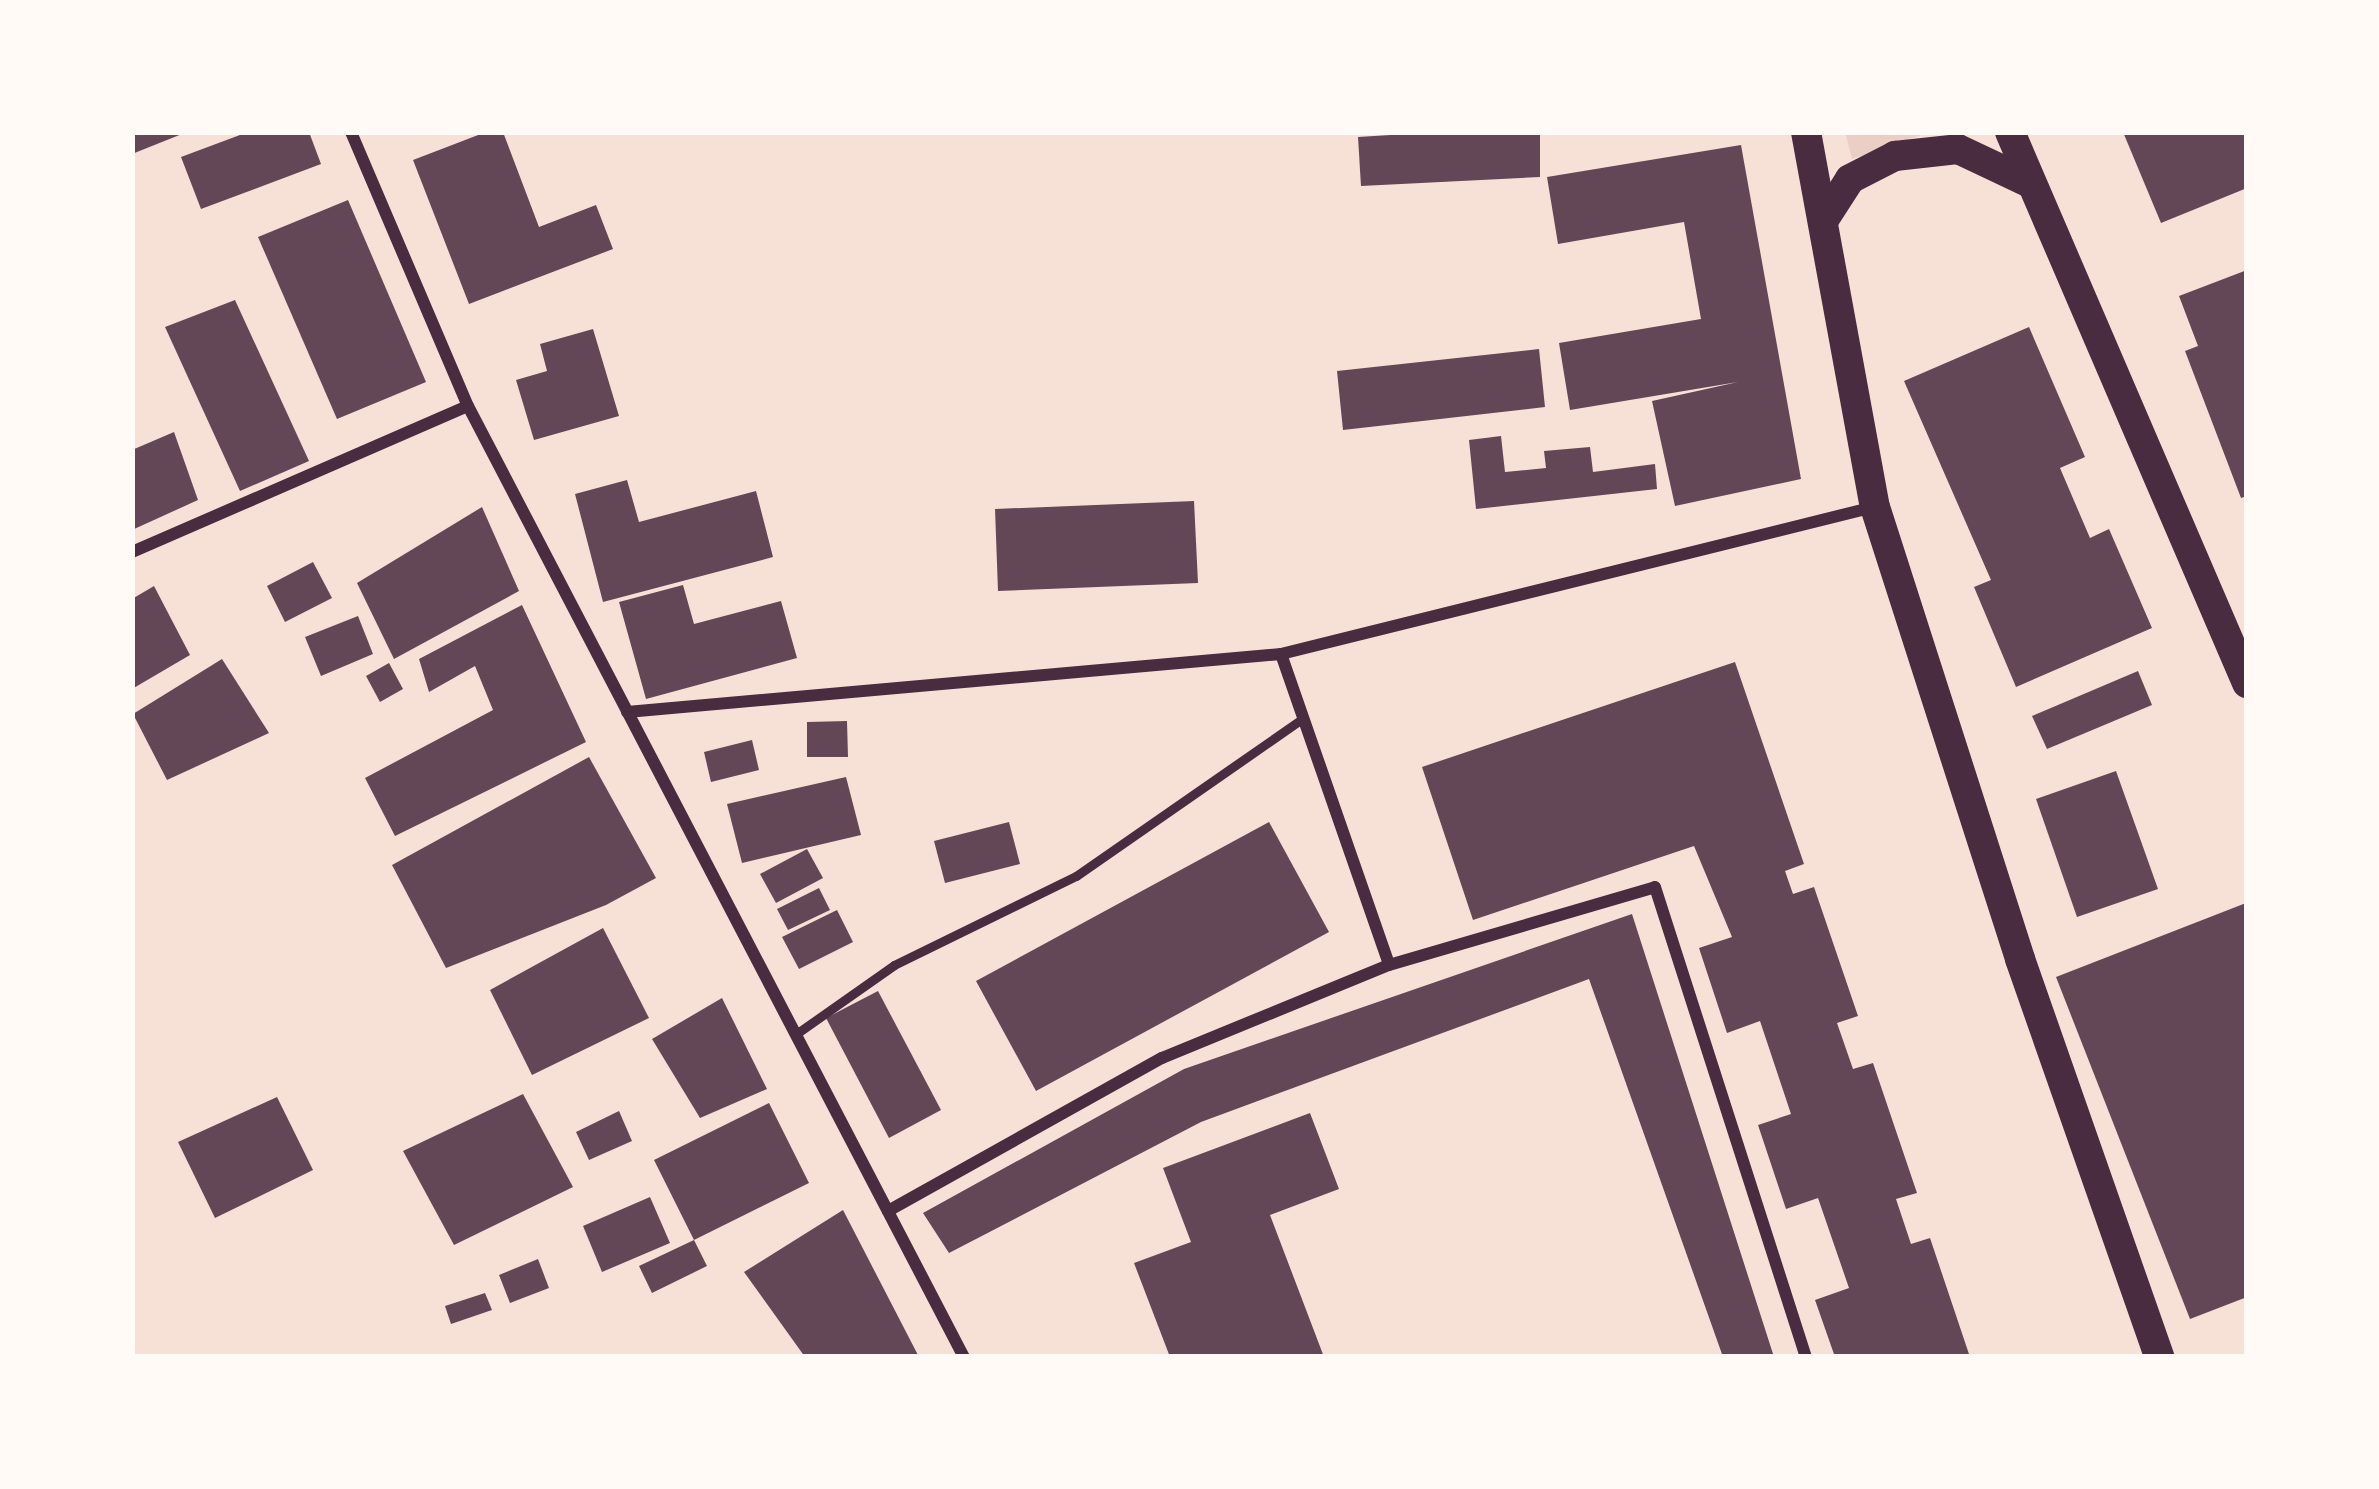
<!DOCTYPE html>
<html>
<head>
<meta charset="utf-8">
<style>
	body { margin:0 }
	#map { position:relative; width:2379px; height:1489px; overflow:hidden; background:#f7e1d7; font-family:Raleway,sans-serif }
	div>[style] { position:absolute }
	.green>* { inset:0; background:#ebcfc5 }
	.building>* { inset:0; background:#644757 }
	.service>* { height:9px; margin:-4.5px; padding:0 4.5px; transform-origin:4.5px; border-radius:4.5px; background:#4a2c40 }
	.minor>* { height:12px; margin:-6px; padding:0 6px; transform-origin:6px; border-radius:6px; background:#4a2c40 }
	.primary>* { height:30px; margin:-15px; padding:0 15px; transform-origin:15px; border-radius:15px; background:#4a2c40 }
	span { translate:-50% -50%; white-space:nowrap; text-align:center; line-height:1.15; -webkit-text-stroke:12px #fffaf5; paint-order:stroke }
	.frame { position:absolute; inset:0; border:135px solid #fffaf5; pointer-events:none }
</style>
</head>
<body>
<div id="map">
	<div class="green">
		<i style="clip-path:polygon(1845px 132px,1930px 132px,1852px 159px)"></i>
	</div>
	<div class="building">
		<i style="clip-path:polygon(132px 132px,187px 132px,132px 154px)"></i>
		<i style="clip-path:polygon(248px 132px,309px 132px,321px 164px,201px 209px,181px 157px)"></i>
		<i style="clip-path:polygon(486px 132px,503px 132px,539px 227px,596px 205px,613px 249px,469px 304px,413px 160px)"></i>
		<i style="clip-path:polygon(1439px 132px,1540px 132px,1540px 177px,1361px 186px,1358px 137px)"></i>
		<i style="clip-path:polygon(2123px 132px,2247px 132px,2247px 188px,2161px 223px)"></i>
		<i style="clip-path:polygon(1741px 145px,1801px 479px,1675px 506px,1652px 401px,1738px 382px,1570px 410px,1559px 343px,1701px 319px,1684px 222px,1558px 244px,1547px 177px)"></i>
		<i style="clip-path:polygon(348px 200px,426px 382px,337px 419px,258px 237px)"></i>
		<i style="clip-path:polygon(2247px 270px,2247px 496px,2241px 498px,2185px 351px,2198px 346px,2179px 296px)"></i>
		<i style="clip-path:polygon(235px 300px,309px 461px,240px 491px,165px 327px)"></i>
		<i style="clip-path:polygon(2029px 327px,2085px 457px,2060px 468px,2090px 538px,2109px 529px,2152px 628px,2016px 687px,1974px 587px,1991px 580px,1904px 381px)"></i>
		<i style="clip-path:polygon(593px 329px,619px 416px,534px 440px,516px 380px,547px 371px,540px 344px)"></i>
		<i style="clip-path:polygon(1539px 349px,1545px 407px,1343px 430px,1337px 371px)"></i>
		<i style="clip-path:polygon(174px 432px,198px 500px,132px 530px,132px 450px)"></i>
		<i style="clip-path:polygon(1501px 436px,1505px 472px,1546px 468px,1544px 451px,1590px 447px,1593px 472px,1655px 464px,1657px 489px,1476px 509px,1469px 440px)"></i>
		<i style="clip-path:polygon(627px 480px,639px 522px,756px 491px,773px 557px,603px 602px,575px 494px)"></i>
		<i style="clip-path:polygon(1194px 501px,1198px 583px,998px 591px,995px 509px)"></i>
		<i style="clip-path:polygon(482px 507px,519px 591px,394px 659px,357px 583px)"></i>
		<i style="clip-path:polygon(313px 562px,332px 598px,285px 622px,267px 586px)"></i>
		<i style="clip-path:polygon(683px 585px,694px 624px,781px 601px,797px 658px,646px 699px,619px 602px)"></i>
		<i style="clip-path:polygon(154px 586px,190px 655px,132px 689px,132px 599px)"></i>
		<i style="clip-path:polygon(522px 605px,586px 742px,395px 836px,365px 778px,493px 710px,475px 666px,429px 692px,419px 659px)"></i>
		<i style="clip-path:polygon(358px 616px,373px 654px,321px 676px,305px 637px)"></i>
		<i style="clip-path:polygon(222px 659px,269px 733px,167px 780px,133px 714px)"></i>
		<i style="clip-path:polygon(1735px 662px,1804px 864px,1785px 871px,1793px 894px,1814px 887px,1858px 1016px,1837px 1023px,1853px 1069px,1873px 1063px,1917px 1193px,1896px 1199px,1911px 1244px,1930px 1238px,1970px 1357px,1835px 1357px,1815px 1300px,1849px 1288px,1818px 1198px,1786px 1209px,1758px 1125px,1791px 1114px,1760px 1021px,1727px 1033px,1699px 948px,1732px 937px,1694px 846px,1473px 920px,1422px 767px)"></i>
		<i style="clip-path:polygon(389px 663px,403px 689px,380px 702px,366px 676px)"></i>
		<i style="clip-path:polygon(2138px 671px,2152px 705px,2047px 749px,2032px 716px)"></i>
		<i style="clip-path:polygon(847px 721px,848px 757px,807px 757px,807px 722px)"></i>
		<i style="clip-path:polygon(752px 740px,759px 770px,711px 782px,704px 752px)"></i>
		<i style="clip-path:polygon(589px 757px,656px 878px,606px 905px,446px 968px,392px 865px)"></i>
		<i style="clip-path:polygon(2116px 771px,2158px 889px,2077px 917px,2036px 799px)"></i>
		<i style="clip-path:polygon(846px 777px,861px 835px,742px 863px,727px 804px)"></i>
		<i style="clip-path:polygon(1009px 822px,1020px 864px,945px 883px,934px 841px)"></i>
		<i style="clip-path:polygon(1269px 822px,1329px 932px,1036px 1091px,976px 981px)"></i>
		<i style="clip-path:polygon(807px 849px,823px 878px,776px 903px,760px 874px)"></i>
		<i style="clip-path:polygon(819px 888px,830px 910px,788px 930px,777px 909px)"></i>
		<i style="clip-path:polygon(2246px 903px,2247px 1297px,2190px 1319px,2056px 977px)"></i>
		<i style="clip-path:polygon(837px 910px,853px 942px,799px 969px,782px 937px)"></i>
		<i style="clip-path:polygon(1632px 914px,1774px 1357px,1723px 1357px,1589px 979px,1201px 1122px,949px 1253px,923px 1213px,1184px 1069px)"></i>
		<i style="clip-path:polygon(603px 928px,649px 1018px,532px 1075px,490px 990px)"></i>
		<i style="clip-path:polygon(878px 991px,941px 1110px,889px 1138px,826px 1018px)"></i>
		<i style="clip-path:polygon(722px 998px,767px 1089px,700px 1118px,652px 1039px)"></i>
		<i style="clip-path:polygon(523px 1094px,573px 1187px,454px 1245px,403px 1151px)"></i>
		<i style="clip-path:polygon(277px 1097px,313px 1170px,215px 1218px,178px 1142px)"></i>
		<i style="clip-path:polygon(769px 1103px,809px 1183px,694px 1240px,654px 1160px)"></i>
		<i style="clip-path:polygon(619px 1111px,632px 1141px,589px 1160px,576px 1132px)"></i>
		<i style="clip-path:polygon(1310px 1113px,1339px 1189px,1270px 1215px,1324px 1357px,1170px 1357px,1134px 1263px,1191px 1242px,1163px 1168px)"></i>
		<i style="clip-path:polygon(650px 1197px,670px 1243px,602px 1272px,583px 1226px)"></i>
		<i style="clip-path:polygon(843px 1210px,919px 1357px,805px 1357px,744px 1272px)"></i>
		<i style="clip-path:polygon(694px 1240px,707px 1266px,652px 1293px,639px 1266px)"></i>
		<i style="clip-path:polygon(538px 1259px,549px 1288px,510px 1303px,499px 1275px)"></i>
		<i style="clip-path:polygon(485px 1293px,492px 1310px,451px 1324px,445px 1306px)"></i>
	</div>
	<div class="service">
		<i style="left:796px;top:1034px;width:120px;rotate:-35.1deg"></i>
		<i style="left:894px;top:965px;width:203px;rotate:-26.1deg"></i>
		<i style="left:1076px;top:876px;width:277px;rotate:-34.8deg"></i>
	</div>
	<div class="minor">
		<i style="left:351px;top:132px;width:298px;rotate:66.9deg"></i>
		<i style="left:468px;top:406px;width:1073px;rotate:62.46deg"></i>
		<i style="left:132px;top:552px;width:366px;rotate:-23.5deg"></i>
		<i style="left:1281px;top:654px;width:329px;rotate:70.8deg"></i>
		<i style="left:627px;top:712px;width:657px;rotate:-5.07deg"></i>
		<i style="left:1281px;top:654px;width:611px;rotate:-13.92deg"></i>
		<i style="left:888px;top:1211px;width:314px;rotate:-29.2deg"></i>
		<i style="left:1162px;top:1058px;width:245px;rotate:-22.3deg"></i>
		<i style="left:1389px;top:965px;width:277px;rotate:-16.3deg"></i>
		<i style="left:1655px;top:887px;width:494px;rotate:72.2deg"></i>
	</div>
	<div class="primary">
		<i style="left:1806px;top:132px;width:381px;rotate:79.6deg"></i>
		<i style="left:1875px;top:507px;width:475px;rotate:72.2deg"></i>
		<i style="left:2020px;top:959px;width:422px;rotate:70.7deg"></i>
		<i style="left:2010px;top:132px;width:600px;rotate:66.73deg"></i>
		<i style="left:1825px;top:218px;width:46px;rotate:-57.3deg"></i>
		<i style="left:1850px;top:179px;width:51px;rotate:-27.1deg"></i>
		<i style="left:1895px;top:156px;width:63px;rotate:-6.3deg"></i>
		<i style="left:1958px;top:149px;width:80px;rotate:25.3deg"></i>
	</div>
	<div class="frame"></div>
</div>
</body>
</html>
